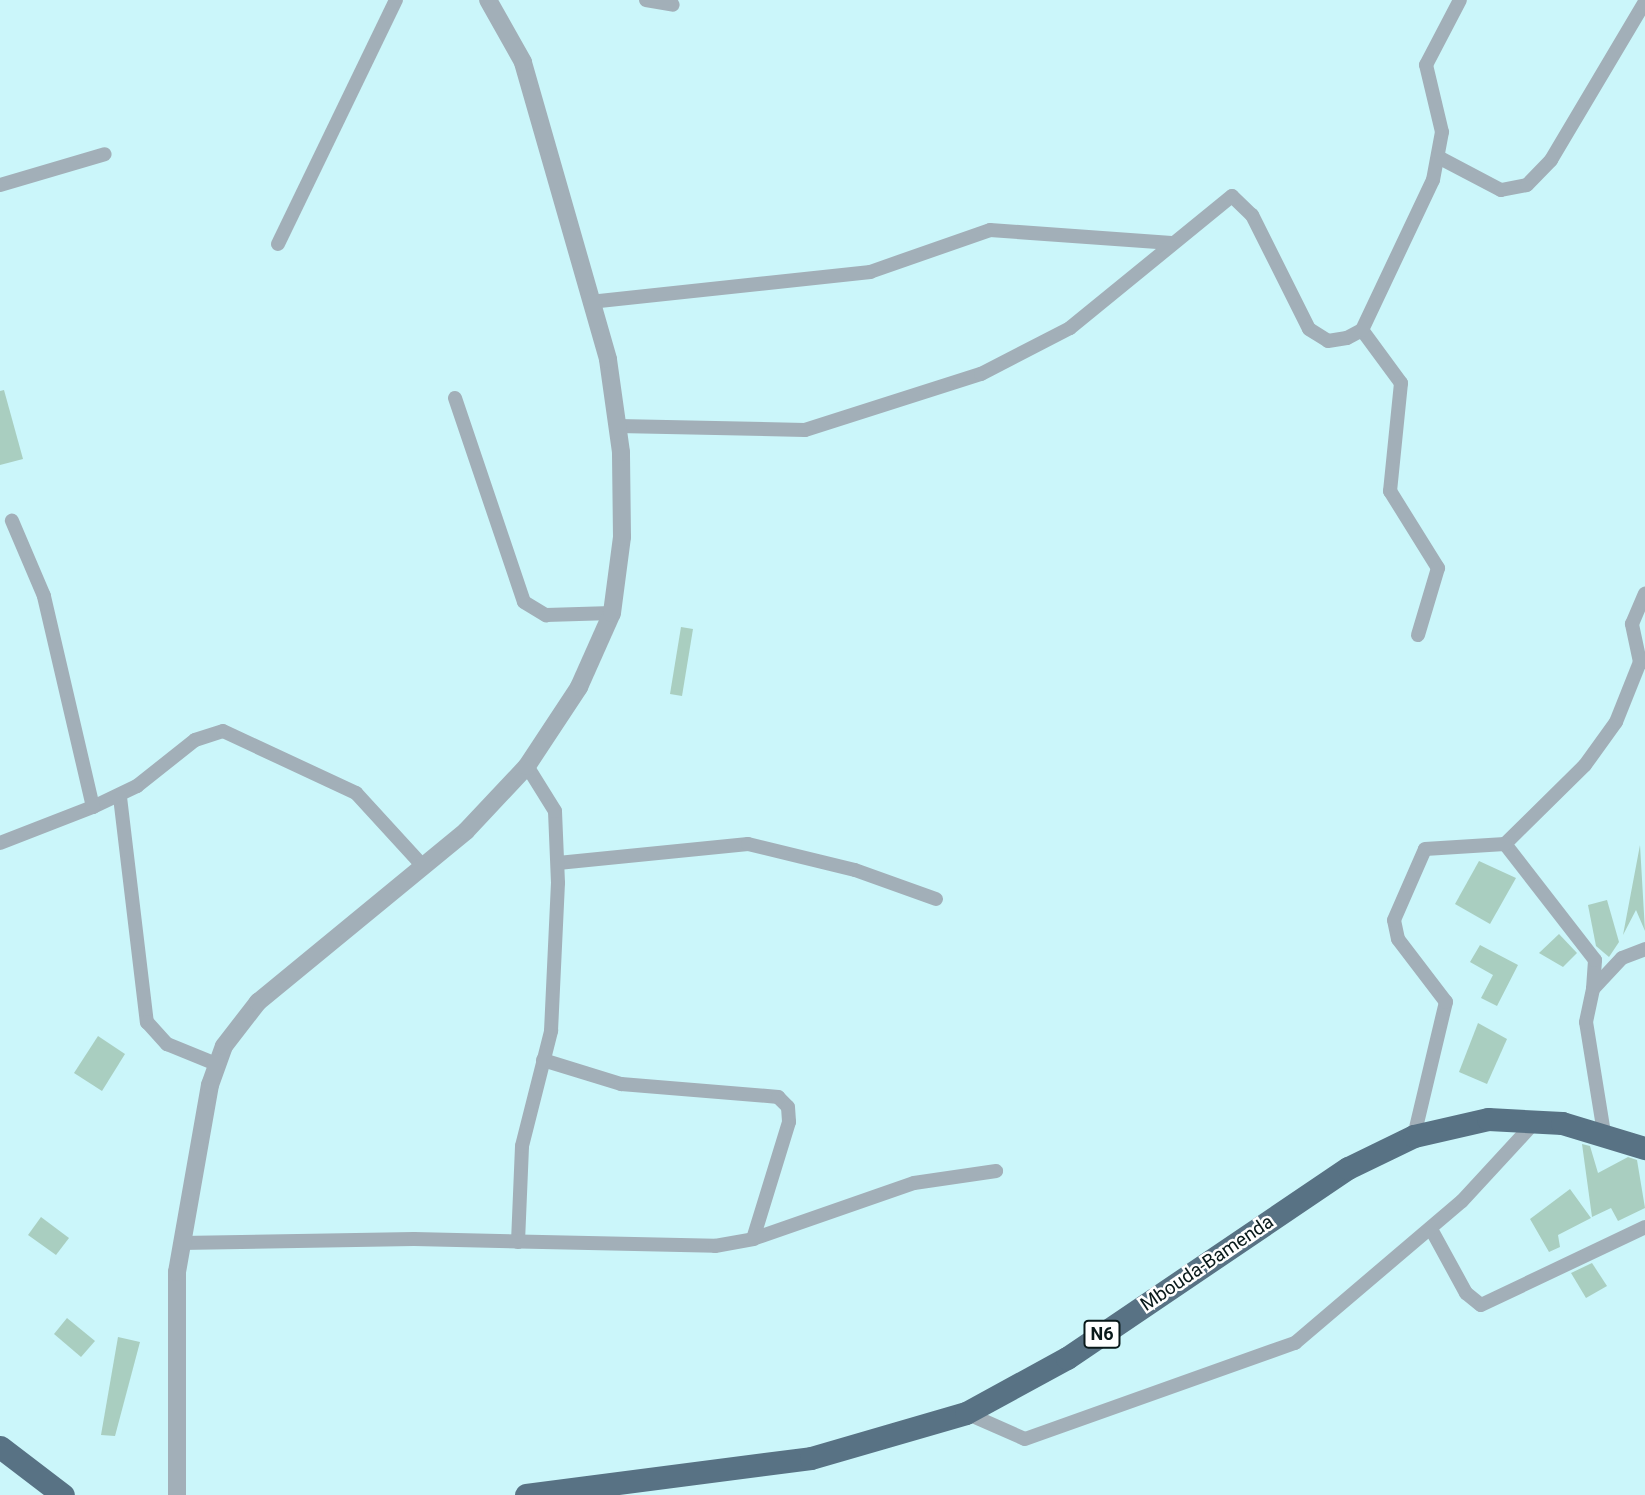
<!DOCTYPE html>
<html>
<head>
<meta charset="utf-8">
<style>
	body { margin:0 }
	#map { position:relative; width:1645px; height:1495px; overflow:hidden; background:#cbf6fa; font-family:Roboto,sans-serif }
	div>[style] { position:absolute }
	.building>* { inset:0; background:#a9cec0 }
	.minor>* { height:14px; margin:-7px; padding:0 7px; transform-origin:7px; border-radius:7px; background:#a2afb8 }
	.tertiary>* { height:18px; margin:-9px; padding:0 9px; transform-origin:9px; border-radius:9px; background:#a2afb8 }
	.trunk>* { height:23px; margin:-11.5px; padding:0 11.5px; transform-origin:11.5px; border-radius:11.5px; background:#587284 }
	span { translate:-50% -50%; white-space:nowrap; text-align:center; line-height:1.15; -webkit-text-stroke:5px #fff; paint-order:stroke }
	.shield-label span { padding:2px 5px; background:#fff; border:2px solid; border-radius:5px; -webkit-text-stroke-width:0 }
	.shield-label { font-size:18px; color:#09191a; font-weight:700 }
	.street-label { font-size:19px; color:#09191a }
</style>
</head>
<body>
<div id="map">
	<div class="building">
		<i style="clip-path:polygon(4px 390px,23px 459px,0 465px,0 391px)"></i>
		<i style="clip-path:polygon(681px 627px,693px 629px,682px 696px,670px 694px)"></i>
		<i style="clip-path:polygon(1640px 845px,1645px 931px,1636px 910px,1623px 935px)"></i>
		<i style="clip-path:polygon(1479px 861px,1516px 878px,1490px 924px,1455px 904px)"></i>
		<i style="clip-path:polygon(1607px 900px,1619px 942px,1609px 957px,1596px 946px,1588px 905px)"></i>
		<i style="clip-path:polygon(1559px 934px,1577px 953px,1563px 967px,1539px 953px)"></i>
		<i style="clip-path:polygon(1480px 945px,1518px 965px,1497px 1006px,1481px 998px,1493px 975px,1470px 962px)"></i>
		<i style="clip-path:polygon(1478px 1023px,1507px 1039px,1487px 1084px,1459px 1072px)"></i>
		<i style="clip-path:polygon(98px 1036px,125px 1054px,102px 1091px,74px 1073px)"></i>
		<i style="clip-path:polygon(1582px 1144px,1590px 1146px,1598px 1173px,1628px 1157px,1637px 1160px,1645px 1208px,1618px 1221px,1611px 1208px,1592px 1217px)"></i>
		<i style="clip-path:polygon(1570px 1189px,1591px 1218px,1558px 1235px,1560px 1247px,1549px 1252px,1530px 1219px)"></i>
		<i style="clip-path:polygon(41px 1217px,69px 1238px,56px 1255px,28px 1235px)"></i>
		<i style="clip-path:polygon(1592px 1263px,1607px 1286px,1586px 1298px,1571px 1273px)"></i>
		<i style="clip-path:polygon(67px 1318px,95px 1341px,81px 1357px,54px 1334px)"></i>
		<i style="clip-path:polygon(118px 1337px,140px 1342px,115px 1436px,101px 1435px)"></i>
	</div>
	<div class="minor">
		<i style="left:646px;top:0;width:27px;rotate:10deg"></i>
		<i style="left:1440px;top:158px;width:69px;rotate:27.7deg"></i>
		<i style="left:1501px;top:190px;width:26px;rotate:-11deg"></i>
		<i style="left:1527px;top:185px;width:35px;rotate:-46deg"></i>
		<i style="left:1551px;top:160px;width:184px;rotate:-59.3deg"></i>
		<i style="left:0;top:185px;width:109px;rotate:-16.4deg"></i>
		<i style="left:278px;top:244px;width:271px;rotate:-64.2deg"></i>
		<i style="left:590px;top:302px;width:282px;rotate:-6.1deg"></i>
		<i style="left:870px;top:272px;width:127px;rotate:-19.3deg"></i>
		<i style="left:990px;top:230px;width:182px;rotate:4.1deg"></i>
		<i style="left:1362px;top:330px;width:66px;rotate:53.7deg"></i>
		<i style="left:1401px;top:383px;width:109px;rotate:95.8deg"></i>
		<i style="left:1390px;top:491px;width:91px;rotate:58.1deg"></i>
		<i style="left:1438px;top:568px;width:70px;rotate:106.6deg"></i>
		<i style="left:455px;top:398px;width:215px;rotate:71.3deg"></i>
		<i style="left:524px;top:602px;width:26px;rotate:31deg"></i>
		<i style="left:546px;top:615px;width:66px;rotate:-1.7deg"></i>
		<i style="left:618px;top:426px;width:187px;rotate:1.2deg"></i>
		<i style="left:805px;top:430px;width:185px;rotate:-17.7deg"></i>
		<i style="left:981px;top:374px;width:100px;rotate:-27.3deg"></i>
		<i style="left:1070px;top:328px;width:209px;rotate:-39.2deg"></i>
		<i style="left:1232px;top:196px;width:28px;rotate:44deg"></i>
		<i style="left:1252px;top:215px;width:127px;rotate:63.4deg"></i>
		<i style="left:1309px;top:329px;width:22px;rotate:32deg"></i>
		<i style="left:1328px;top:341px;width:19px;rotate:-9deg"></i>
		<i style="left:1347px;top:338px;width:17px;rotate:-28deg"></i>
		<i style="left:1362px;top:330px;width:166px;rotate:-64.7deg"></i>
		<i style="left:1433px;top:180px;width:49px;rotate:-79.4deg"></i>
		<i style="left:1442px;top:132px;width:69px;rotate:-103.4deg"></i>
		<i style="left:1426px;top:65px;width:73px;rotate:-62.4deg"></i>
		<i style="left:120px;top:797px;width:227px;rotate:83.2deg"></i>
		<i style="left:147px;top:1022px;width:30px;rotate:48deg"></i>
		<i style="left:167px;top:1044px;width:53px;rotate:22.2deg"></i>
		<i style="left:93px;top:807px;width:49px;rotate:-25.5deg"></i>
		<i style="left:137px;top:786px;width:74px;rotate:-38.4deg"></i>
		<i style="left:195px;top:740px;width:29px;rotate:-18deg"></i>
		<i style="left:223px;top:731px;width:147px;rotate:25deg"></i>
		<i style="left:356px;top:793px;width:99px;rotate:47.5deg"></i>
		<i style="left:0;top:843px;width:100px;rotate:-21.2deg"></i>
		<i style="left:93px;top:807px;width:217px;rotate:-103.1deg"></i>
		<i style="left:44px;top:596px;width:82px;rotate:-113.1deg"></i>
		<i style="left:558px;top:863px;width:191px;rotate:-5.7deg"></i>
		<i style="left:748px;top:844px;width:110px;rotate:13.7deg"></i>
		<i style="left:855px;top:870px;width:86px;rotate:19.7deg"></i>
		<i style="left:1593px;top:989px;width:29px;rotate:-86deg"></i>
		<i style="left:1595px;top:960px;width:147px;rotate:-127.8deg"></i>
		<i style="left:1505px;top:844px;width:112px;rotate:-44.6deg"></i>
		<i style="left:1585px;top:765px;width:53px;rotate:-54.2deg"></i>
		<i style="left:1616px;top:722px;width:65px;rotate:-68.2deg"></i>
		<i style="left:1640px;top:662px;width:39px;rotate:-102deg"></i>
		<i style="left:1632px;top:624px;width:33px;rotate:-67deg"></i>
		<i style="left:543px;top:1060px;width:82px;rotate:17.1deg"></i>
		<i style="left:621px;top:1084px;width:158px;rotate:4.7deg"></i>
		<i style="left:778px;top:1097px;width:14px;rotate:45deg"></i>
		<i style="left:788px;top:1107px;width:15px;rotate:86deg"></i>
		<i style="left:789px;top:1122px;width:122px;rotate:107.1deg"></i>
		<i style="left:1604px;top:1133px;width:112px;rotate:-99.2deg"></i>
		<i style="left:1586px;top:1022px;width:34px;rotate:-78deg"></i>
		<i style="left:1593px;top:989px;width:42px;rotate:-46.9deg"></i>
		<i style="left:1622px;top:958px;width:25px;rotate:-21deg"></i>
		<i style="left:1414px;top:1136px;width:138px;rotate:-76.6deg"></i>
		<i style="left:1446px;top:1002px;width:79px;rotate:-127.3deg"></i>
		<i style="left:1398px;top:939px;width:19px;rotate:-102deg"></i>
		<i style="left:1394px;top:920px;width:77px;rotate:-66.4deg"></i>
		<i style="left:1425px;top:849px;width:80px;rotate:-3.6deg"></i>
		<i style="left:1431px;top:1229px;width:73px;rotate:61.3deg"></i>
		<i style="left:1466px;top:1293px;width:19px;rotate:39deg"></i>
		<i style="left:1481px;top:1305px;width:182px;rotate:-25.4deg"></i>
		<i style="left:518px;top:1242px;width:96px;rotate:-87.6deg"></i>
		<i style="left:522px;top:1146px;width:119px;rotate:-75.8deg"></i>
		<i style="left:551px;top:1031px;width:148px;rotate:-87.3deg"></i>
		<i style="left:558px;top:883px;width:72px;rotate:-92.4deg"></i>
		<i style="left:555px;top:811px;width:53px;rotate:-121.9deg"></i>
		<i style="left:181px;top:1243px;width:233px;rotate:-1deg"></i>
		<i style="left:414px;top:1239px;width:301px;rotate:1.3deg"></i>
		<i style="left:715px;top:1246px;width:39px;rotate:-10deg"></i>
		<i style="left:753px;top:1239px;width:170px;rotate:-19.2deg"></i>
		<i style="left:914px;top:1183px;width:83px;rotate:-8.3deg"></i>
		<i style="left:966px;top:1413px;width:64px;rotate:23.8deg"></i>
		<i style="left:1025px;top:1439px;width:287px;rotate:-19.6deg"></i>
		<i style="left:1295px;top:1343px;width:219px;rotate:-40.4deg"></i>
		<i style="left:1462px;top:1201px;width:105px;rotate:-47.3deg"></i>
	</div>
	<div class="tertiary">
		<i style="left:177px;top:1495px;width:223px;rotate:-90deg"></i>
		<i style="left:177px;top:1272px;width:190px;rotate:-80deg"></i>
		<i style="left:210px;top:1085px;width:41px;rotate:-70.3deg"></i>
		<i style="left:224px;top:1046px;width:56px;rotate:-52.3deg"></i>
		<i style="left:258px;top:1002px;width:269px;rotate:-39.4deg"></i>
		<i style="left:466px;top:831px;width:89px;rotate:-46.8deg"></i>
		<i style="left:527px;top:766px;width:95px;rotate:-56.6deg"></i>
		<i style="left:579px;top:687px;width:81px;rotate:-66deg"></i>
		<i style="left:612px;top:613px;width:77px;rotate:-82.5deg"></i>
		<i style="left:622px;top:537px;width:85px;rotate:-90.7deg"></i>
		<i style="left:621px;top:452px;width:94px;rotate:-98deg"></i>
		<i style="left:608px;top:359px;width:309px;rotate:-106deg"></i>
		<i style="left:523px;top:62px;width:71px;rotate:-119.4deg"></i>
	</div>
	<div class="trunk">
		<i style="left:0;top:1447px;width:79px;rotate:37.3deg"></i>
		<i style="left:526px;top:1495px;width:287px;rotate:-7.4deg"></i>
		<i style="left:811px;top:1458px;width:161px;rotate:-16.2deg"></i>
		<i style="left:966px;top:1413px;width:115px;rotate:-28.6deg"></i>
		<i style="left:1067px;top:1358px;width:339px;rotate:-34.1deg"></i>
		<i style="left:1348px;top:1168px;width:73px;rotate:-25.9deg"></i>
		<i style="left:1414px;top:1136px;width:76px;rotate:-12.9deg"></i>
		<i style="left:1488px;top:1119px;width:74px;rotate:3.1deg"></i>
		<i style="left:1562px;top:1123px;width:87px;rotate:16.8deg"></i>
	</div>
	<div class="shield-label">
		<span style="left:1102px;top:1334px">N6</span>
	</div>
	<div class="street-label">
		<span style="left:1207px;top:1263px;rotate:-34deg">Mbouda-Bamenda</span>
	</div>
</div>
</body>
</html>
